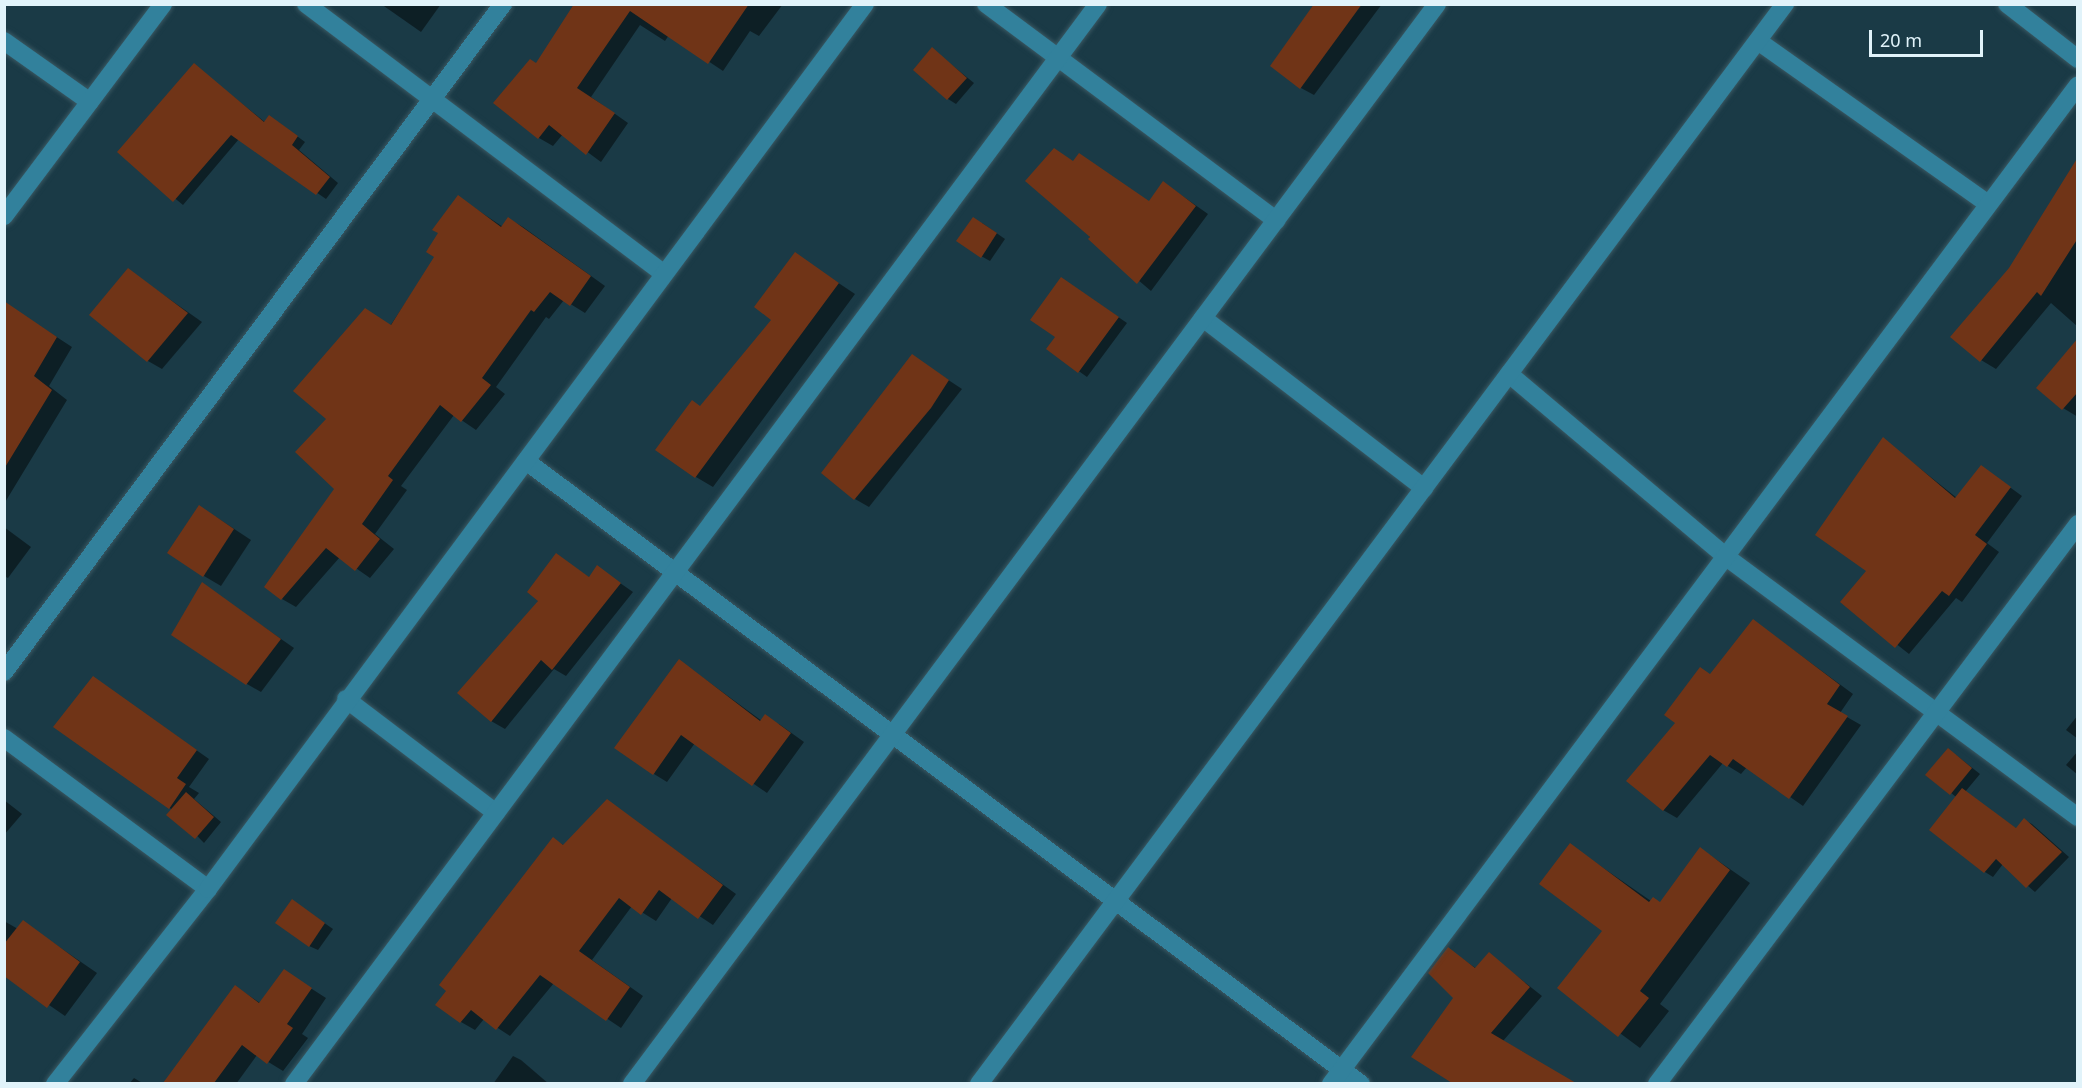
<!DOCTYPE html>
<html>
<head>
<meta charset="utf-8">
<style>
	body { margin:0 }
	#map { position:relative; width:2082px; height:1088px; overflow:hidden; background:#1a3a46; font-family:"Noto Sans",sans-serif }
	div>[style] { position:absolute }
	.shadow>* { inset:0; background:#0007 }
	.building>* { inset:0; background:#703417 }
	.roads { filter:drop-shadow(0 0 2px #3a5862) drop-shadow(0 0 2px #3a5862) }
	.minor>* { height:18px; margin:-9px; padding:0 9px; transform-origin:9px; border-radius:9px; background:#32819c }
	span { translate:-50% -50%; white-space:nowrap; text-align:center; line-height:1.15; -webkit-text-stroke:5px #1a3a46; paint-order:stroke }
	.frame { position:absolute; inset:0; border:6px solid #e1f3fa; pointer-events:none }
	.scale { position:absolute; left:1869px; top:30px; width:114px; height:27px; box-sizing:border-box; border:3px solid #e1f3fa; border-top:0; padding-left:8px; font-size:18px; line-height:21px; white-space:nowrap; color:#e1f3fa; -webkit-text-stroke:4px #1a3a46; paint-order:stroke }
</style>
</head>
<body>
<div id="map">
	<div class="shadow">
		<i style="clip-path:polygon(381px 4px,441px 4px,421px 32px)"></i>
		<i style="clip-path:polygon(580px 4px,783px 4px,759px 36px,750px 31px,723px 71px,669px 35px,665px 41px,640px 25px,591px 97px,628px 123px,601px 162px,563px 134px,553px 146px,539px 138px,537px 64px)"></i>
		<i style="clip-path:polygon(1316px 4px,1382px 4px,1314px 95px,1301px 88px)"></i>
		<i style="clip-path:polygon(932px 49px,974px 83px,956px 104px,948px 99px)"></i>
		<i style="clip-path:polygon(194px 65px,266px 123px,278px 122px,305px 142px,299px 150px,338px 183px,326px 199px,239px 139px,183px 205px,119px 152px)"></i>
		<i style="clip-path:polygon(1074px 162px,1150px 202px,1164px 183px,1208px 214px,1151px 291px,1090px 239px)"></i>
		<i style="clip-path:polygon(2078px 179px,2078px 327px,2051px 303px,1996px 369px,1981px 360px,2011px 269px)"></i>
		<i style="clip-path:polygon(458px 197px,503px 227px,509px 219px,523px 227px,605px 286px,585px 313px,564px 300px,549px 319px,546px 317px,496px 387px,505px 394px,476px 430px,454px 415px,401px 486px,407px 490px,375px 534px,394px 549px,370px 578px,340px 557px,296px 607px,282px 599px,336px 488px,328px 419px,436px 257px,440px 233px)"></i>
		<i style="clip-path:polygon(982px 223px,1005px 239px,990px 261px,981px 256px)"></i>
		<i style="clip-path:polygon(795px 254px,855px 294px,713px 487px,696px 477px,701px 407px,773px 319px)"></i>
		<i style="clip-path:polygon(128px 270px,202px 322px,162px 369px,148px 361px)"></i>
		<i style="clip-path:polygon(1070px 284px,1127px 323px,1087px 377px,1048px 349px,1057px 337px)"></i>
		<i style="clip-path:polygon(6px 304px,72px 347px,49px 386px,67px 400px,4px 504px)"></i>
		<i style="clip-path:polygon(2078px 340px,2078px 417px,2063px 408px)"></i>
		<i style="clip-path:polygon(912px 356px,962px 389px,869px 507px,855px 499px)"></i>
		<i style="clip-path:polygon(1883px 439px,1957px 498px,1982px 467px,2022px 496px,1987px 543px,1999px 552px,1962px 602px,1956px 598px,1909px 654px,1843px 602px,1868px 571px)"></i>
		<i style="clip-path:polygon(216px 517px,251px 540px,221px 586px,204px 576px)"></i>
		<i style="clip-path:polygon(4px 527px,31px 547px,8px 578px,4px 576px)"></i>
		<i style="clip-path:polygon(556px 555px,590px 578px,597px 567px,633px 592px,566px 676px,554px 669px,505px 729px,491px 721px)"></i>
		<i style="clip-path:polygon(202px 584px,294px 648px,261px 692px,247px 684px)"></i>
		<i style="clip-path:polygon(1754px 621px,1853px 694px,1840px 713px,1861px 725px,1803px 806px,1747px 767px,1741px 774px,1723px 763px,1677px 818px,1663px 810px,1677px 723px)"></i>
		<i style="clip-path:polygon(680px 661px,762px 721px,779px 724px,804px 742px,767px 793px,695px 743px,667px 782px,654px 774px)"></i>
		<i style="clip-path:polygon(94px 678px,209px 759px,189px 787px,199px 793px,194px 799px,221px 822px,204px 843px,170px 808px)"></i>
		<i style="clip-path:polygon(2078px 715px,2078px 739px,2066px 730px)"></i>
		<i style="clip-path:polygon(2078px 751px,2078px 775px,2066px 765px)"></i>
		<i style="clip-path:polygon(1956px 755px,1980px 774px,1965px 792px,2017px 829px,2024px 820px,2032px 824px,2069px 857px,2035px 892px,2003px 864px,1993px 877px,1985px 872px,1956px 797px,1928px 774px)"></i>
		<i style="clip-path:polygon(4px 800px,22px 814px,4px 835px)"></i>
		<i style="clip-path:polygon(607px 801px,736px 894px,713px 925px,672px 898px,656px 921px,632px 906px,592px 960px,643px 996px,621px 1028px,554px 983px,510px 1036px,484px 1019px,475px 1030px,461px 1022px,438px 1004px,448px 991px,441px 985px,553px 839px,565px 846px)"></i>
		<i style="clip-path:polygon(1570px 845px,1651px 901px,1661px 903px,1701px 849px,1750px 883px,1660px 1004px,1669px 1011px,1640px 1048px,1559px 988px,1604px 931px)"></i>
		<i style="clip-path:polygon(300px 906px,333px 929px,318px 950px,309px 946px)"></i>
		<i style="clip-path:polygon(4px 921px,18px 929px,23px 922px,97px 973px,65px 1016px,4px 974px)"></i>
		<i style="clip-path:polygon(1448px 949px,1477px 969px,1489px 954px,1542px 996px,1503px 1041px,1525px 1053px,1509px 1084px,1458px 1084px,1413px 1056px,1455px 997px)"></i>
		<i style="clip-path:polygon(284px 971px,326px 998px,302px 1034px,308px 1038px,283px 1071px,257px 1055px,236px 1084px,164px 1084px,236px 987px,260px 1003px)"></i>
		<i style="clip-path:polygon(513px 1056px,521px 1060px,549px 1084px,493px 1084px)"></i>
		<i style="clip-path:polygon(134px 1078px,144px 1084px,129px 1084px)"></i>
	</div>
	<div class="building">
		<i style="clip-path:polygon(574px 4px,749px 4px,708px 64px,630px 11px,577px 88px,615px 113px,586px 155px,549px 125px,538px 139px,493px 103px,530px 59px,536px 63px)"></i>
		<i style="clip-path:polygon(1314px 4px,1362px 4px,1300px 89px,1270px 66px)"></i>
		<i style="clip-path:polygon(932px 47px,967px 78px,947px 100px,913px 70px)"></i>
		<i style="clip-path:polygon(194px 63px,264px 122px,269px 115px,298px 136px,292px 145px,330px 177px,316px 195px,231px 135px,173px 202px,117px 152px)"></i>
		<i style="clip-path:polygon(1054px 148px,1073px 161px,1079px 153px,1149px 201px,1163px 181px,1196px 206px,1137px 284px,1088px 239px,1090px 237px,1025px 181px)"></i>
		<i style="clip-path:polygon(2078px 157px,2078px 238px,2041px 296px,2037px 292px,1980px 362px,1950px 337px,2009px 268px)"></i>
		<i style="clip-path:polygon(458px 195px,501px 227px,508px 217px,591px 276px,570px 306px,550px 292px,534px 312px,531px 310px,482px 378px,491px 385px,461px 422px,440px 405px,388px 476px,393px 480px,362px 524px,380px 539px,355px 571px,326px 548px,281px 600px,264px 587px,334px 489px,295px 452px,326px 419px,293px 391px,365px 308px,391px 325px,434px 257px,426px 252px,438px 233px,432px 230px)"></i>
		<i style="clip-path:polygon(973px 217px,997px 233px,981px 258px,956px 241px)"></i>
		<i style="clip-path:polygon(795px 252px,839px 283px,695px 478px,655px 450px,692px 400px,700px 406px,771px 320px,754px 307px)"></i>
		<i style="clip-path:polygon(128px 268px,188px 313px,147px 362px,89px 315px)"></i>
		<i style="clip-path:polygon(1061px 277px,1119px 317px,1078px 373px,1046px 349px,1055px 337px,1030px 320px)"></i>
		<i style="clip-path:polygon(4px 301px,57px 337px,34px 376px,52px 390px,4px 469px)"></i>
		<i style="clip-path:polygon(2078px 338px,2078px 392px,2062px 410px,2036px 388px)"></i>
		<i style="clip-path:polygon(912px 354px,949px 380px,931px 408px,854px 500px,821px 473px)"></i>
		<i style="clip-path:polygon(1883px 437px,1955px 498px,1981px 465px,2011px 487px,1975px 535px,1987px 544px,1949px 596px,1942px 591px,1895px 648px,1840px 602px,1866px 571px,1815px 535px)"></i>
		<i style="clip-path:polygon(199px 505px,234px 529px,203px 577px,167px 553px)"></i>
		<i style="clip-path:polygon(556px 553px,589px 577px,597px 565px,621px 583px,552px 670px,541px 660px,491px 722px,457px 693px,538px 601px,527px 592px)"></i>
		<i style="clip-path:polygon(202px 582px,281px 639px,246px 685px,171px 635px)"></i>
		<i style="clip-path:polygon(1753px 619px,1840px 685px,1827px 704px,1848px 716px,1789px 799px,1733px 759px,1727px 767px,1710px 755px,1663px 811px,1626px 781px,1675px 723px,1664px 715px,1700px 667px,1710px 674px)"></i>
		<i style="clip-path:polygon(679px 659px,760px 721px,765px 714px,791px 733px,752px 786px,681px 735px,653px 775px,614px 748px)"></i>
		<i style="clip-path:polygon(93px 676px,197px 750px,177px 778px,186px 784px,169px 809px,53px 727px)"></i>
		<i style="clip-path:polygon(1948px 748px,1972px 768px,1950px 795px,1925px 775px)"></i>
		<i style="clip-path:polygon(1962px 788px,2016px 828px,2024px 818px,2062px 852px,2026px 888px,1996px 859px,1984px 873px,1929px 830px)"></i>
		<i style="clip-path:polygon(186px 792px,214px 817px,195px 839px,166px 815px)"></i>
		<i style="clip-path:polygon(607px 799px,723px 885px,698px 919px,659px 890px,641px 915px,619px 898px,579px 951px,630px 987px,606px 1021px,540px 975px,496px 1030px,471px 1010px,460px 1023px,435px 1005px,446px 991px,439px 985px,553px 837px,563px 845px)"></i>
		<i style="clip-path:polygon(1570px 843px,1649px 902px,1653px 897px,1660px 902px,1700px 847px,1730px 870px,1640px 991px,1649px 998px,1618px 1037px,1557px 988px,1602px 931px,1539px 884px)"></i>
		<i style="clip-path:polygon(292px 899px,325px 923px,309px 947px,275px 923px)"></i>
		<i style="clip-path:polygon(23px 920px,80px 962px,47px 1008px,4px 976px,4px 944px)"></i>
		<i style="clip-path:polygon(1448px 947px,1475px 968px,1489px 952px,1530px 987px,1491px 1033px,1576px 1083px,1452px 1083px,1411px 1057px,1453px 998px,1428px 973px)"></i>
		<i style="clip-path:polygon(284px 969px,312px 988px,287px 1024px,293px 1028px,267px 1064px,242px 1045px,214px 1083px,163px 1083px,235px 985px,259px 1003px)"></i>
	</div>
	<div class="roads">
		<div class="minor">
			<i style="left:306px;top:4px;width:448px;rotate:37deg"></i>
			<i style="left:986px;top:4px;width:362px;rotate:36.7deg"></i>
			<i style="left:2007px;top:4px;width:90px;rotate:37.8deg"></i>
			<i style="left:4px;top:41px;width:105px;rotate:35.3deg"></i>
			<i style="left:1758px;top:41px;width:282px;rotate:35.3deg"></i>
			<i style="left:4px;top:216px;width:265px;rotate:-53.1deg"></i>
			<i style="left:1203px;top:318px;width:279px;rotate:37.6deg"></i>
			<i style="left:1509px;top:374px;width:282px;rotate:40.1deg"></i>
			<i style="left:1725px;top:556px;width:439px;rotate:36.5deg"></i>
			<i style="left:526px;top:461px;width:1042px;rotate:36.73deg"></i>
			<i style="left:4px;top:672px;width:834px;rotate:-53.24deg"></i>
			<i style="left:346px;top:699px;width:188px;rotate:37.2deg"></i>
			<i style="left:4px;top:738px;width:254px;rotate:36.5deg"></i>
			<i style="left:55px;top:1084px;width:248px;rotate:-51.9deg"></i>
			<i style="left:208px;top:889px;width:1102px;rotate:-53.41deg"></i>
			<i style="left:294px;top:1084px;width:1346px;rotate:-53.33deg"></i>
			<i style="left:632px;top:1084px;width:1347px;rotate:-53.3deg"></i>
			<i style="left:979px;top:1084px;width:1348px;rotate:-53.27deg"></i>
			<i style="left:1331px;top:1084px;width:1247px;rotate:-53.21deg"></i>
			<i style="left:1657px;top:1084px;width:701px;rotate:-53.06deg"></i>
		</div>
	</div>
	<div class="frame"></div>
	<div class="scale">20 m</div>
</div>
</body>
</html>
